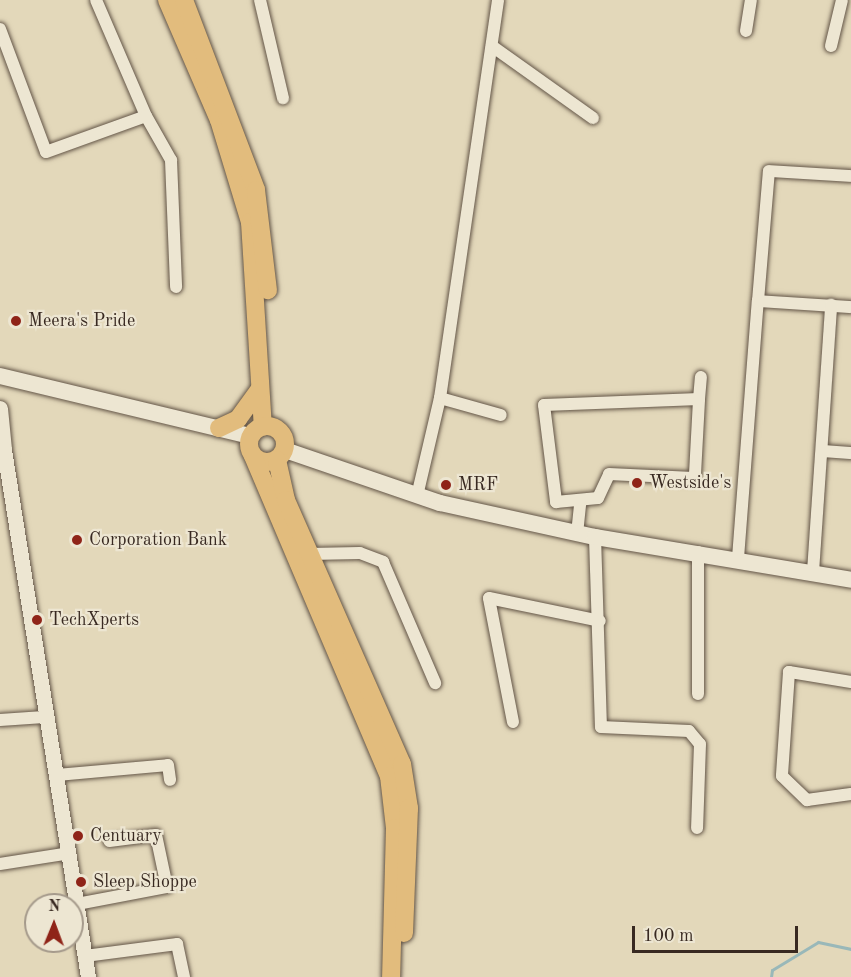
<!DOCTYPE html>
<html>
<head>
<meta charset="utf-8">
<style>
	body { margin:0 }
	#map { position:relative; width:851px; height:977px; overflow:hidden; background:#e3d8ba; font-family:"Old Standard TT",serif }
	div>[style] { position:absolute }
	.stream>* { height:3px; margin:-1.5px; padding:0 1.5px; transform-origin:1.5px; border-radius:1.5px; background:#99b8b9 }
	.roads { filter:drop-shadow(0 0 2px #635547) drop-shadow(0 0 2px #635547) }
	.minor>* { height:12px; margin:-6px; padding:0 6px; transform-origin:6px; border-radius:6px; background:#ede6d2 }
	.tertiary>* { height:15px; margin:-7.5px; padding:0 7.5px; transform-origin:7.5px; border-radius:7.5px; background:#ede6d2 }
	.secondary>* { height:16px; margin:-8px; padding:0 8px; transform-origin:8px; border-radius:8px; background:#ede6d2 }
	.primary>* { height:18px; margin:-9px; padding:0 9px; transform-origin:9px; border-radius:9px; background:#e2bc7d }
	.primary>.ring { margin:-9px; padding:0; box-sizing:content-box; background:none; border:18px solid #e2bc7d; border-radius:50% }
	.dots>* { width:16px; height:16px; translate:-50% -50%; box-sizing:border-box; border:3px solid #ede6d2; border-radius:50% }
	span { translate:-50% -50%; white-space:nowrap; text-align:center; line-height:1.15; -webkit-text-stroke:4.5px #ede6d2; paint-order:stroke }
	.poi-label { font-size:18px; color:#382921 }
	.left { translate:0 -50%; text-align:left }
	.north { position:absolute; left:24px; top:893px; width:60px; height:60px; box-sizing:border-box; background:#ede6d2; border:2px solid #a59a8b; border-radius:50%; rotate:1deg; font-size:16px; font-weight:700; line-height:24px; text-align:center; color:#382921 }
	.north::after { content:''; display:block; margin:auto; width:21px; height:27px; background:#8f2418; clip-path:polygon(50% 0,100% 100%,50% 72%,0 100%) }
	.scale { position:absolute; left:632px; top:926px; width:166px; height:27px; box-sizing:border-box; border:3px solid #382921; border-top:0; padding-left:8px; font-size:18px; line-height:21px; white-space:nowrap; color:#382921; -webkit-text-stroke:4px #ede6d2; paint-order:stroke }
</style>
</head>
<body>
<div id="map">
	<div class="stream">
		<i style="left:771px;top:977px;width:7px;rotate:-82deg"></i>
		<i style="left:772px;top:970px;width:54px;rotate:-31.3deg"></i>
		<i style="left:818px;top:942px;width:34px;rotate:12deg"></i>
	</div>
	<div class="roads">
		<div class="minor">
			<i style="left:260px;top:0;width:101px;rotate:76.8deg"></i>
			<i style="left:0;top:29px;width:131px;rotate:69.5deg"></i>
			<i style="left:46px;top:152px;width:106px;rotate:-19.8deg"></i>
			<i style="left:146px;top:116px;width:126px;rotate:-113.3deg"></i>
			<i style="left:746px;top:31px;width:31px;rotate:-81deg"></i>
			<i style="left:492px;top:46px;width:124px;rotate:35.5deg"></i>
			<i style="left:831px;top:46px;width:47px;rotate:-76.6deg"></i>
			<i style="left:146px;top:116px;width:51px;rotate:60.4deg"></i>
			<i style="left:171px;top:160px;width:127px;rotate:87.7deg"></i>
			<i style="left:758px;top:301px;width:130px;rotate:-85.2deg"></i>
			<i style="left:769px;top:171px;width:82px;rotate:3.5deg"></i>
			<i style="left:440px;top:398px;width:63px;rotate:15.6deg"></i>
			<i style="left:699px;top:399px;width:155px;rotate:177.8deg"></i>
			<i style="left:544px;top:405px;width:98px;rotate:82.9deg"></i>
			<i style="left:556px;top:502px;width:42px;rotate:-5.4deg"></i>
			<i style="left:598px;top:498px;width:26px;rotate:-65deg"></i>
			<i style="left:609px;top:474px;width:84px;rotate:2.7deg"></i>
			<i style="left:693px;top:478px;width:4px;rotate:-63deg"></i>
			<i style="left:695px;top:474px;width:75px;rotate:-86.9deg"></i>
			<i style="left:699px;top:399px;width:22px;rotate:-85deg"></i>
			<i style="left:822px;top:451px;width:29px;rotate:4deg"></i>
			<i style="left:417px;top:496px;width:101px;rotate:-76.8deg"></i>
			<i style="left:440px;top:398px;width:402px;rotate:-81.7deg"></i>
			<i style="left:577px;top:534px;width:31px;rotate:-84deg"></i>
			<i style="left:595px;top:537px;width:190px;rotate:88.2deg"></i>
			<i style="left:601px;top:727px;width:88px;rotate:2.6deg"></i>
			<i style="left:689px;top:731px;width:17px;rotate:50deg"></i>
			<i style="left:700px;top:744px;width:84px;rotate:92deg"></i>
			<i style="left:698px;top:552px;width:142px;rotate:90deg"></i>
			<i style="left:309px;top:554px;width:51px;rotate:-1.1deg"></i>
			<i style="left:360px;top:553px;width:25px;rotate:21deg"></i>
			<i style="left:383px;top:562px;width:132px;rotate:66.7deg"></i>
			<i style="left:738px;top:558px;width:258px;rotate:-85.6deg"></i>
			<i style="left:758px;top:301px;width:93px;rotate:3.7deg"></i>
			<i style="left:813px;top:572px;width:268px;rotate:-86.1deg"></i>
			<i style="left:851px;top:682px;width:63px;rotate:-170.8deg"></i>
			<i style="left:789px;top:672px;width:104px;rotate:93.9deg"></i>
			<i style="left:782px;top:776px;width:35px;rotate:44deg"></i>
			<i style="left:807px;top:800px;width:44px;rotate:-7.8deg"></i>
			<i style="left:0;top:720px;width:44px;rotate:-3.9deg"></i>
			<i style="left:513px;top:722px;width:126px;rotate:-101deg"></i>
			<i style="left:489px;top:598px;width:113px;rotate:11.7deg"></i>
			<i style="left:57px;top:775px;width:111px;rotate:-5.1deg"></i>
			<i style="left:168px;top:765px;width:15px;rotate:82deg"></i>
			<i style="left:0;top:864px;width:71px;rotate:-8.9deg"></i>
			<i style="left:77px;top:904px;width:92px;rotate:-10.7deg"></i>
			<i style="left:167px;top:887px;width:53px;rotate:-101.9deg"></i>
			<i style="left:156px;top:835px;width:47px;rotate:172.7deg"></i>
			<i style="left:85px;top:956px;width:93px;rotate:-7.4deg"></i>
			<i style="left:177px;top:944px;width:34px;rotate:78deg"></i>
		</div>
		<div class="tertiary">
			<i style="left:4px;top:450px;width:534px;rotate:80.94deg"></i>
		</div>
		<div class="secondary">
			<i style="left:0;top:376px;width:257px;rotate:13.5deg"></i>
			<i style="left:0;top:409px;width:41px;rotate:84.4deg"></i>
			<i style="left:4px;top:450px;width:10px;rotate:114deg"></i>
			<i style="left:285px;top:450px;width:164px;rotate:18.9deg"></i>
			<i style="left:440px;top:503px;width:159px;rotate:12.4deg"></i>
			<i style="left:595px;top:537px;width:260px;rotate:9.5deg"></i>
		</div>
		<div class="primary">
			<i style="left:167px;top:0;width:131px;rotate:66.6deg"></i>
			<i style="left:219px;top:120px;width:107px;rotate:73.1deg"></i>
			<i style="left:250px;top:222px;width:205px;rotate:86.4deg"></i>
			<i style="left:184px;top:0;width:203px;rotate:69.2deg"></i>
			<i style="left:256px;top:190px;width:101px;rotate:83.2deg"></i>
			<i class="ring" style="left:249px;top:426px;width:18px;height:18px"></i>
			<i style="left:219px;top:428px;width:21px;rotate:-25deg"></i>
			<i style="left:238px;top:419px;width:37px;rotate:-54deg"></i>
			<i style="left:253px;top:456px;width:348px;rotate:67deg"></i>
			<i style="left:389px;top:776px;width:52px;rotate:83.4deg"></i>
			<i style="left:395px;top:828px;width:149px;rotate:91.5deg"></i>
			<i style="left:277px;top:460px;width:41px;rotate:77.3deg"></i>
			<i style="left:286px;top:500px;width:288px;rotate:66.3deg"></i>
			<i style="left:402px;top:764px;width:45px;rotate:81deg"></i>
			<i style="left:409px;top:808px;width:125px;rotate:92.3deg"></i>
		</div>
	</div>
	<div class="dots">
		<i style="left:16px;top:321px;background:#8f2418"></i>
		<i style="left:637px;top:483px;background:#8f2418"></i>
		<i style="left:446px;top:485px;background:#8f2418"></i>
		<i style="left:77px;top:540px;background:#8f2418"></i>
		<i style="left:37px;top:620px;background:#8f2418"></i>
		<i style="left:78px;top:836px;background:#8f2418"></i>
		<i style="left:81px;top:882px;background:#8f2418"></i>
	</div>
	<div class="poi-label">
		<span class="left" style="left:28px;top:321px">Meera's Pride</span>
		<span class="left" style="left:649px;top:483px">Westside's</span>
		<span class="left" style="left:458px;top:485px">MRF</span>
		<span class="left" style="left:89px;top:540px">Corporation Bank</span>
		<span class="left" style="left:49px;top:620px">TechXperts</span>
		<span class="left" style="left:90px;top:836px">Centuary</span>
		<span class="left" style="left:93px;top:882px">Sleep Shoppe</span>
	</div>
	<div class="north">N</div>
	<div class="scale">100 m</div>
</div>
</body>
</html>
